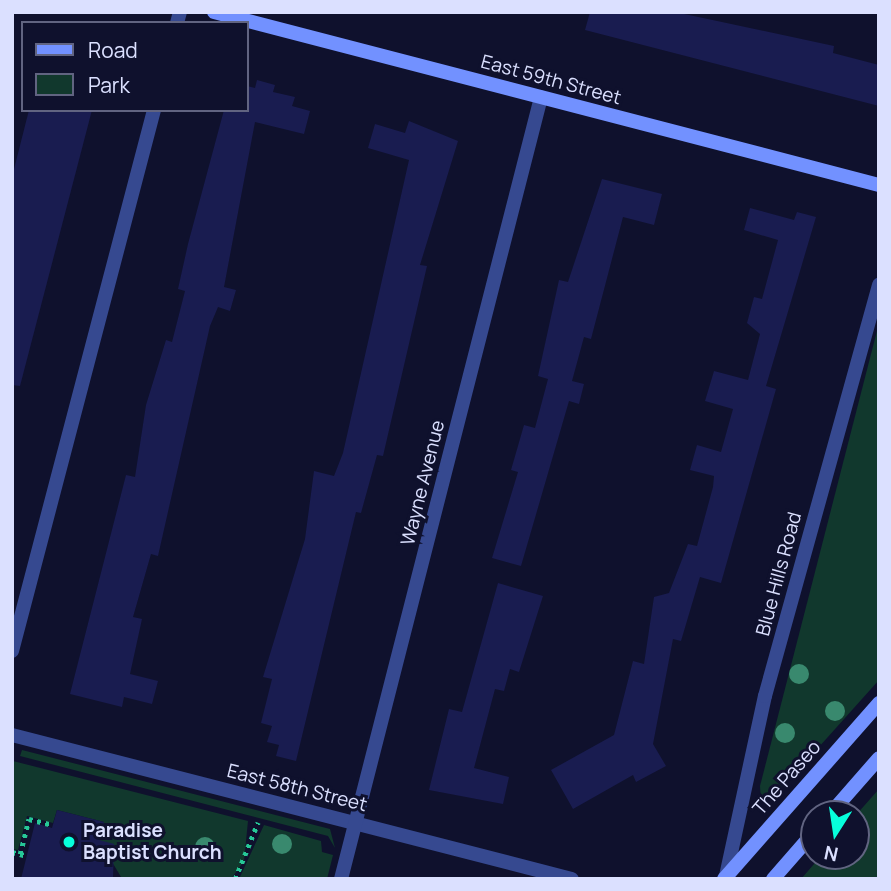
<!DOCTYPE html>
<html>
<head>
<meta charset="utf-8">
<style>
	body { margin:0 }
	#map { position:relative; width:891px; height:891px; overflow:hidden; background:#0f112d; font-family:Manrope,sans-serif }
	div>[style] { position:absolute }
	.green>* { inset:0; background:#11382d }
	.building>* { inset:0; background:#191c50 }
	.path>* { height:4.5px; margin-top:-2.25px; transform-origin:0; background:repeating-linear-gradient(90deg,#26c897 0 3.5px,transparent 0 8.5px) }
	.street>* { height:14px; margin:-7px; padding:0 7px; transform-origin:7px; border-radius:7px; background:#364990 }
	.secondary>* { height:14px; margin:-7px; padding:0 7px; transform-origin:7px; border-radius:7px; background:#7291ff }
	.trees>* { width:20px; height:20px; margin:-10px; border-radius:50%; background:#39896e }
	.dots>* { width:19px; height:19px; translate:-50% -50%; box-sizing:border-box; border:4px solid #0f112d; border-radius:50% }
	span { translate:-50% -50%; white-space:nowrap; text-align:center; line-height:1.15; -webkit-text-stroke:6px #0f112d; paint-order:stroke }
	.street-label { font-size:19px; color:#dbe0ff }
	.poi-label { font-size:19px; color:#dbe0ff; font-weight:700 }
	.left { translate:0 -50%; text-align:left }
	.frame { position:absolute; inset:0; border:14px solid #dbe0ff; pointer-events:none }
	.legend { position:absolute; left:21px; top:21px; width:228px; height:91px; box-sizing:border-box; background:#0f112d; border:2px solid #616481; margin:0; padding:9px 12px; list-style:none; font-size:21px; color:#dbe0ff }
	.legend li { display:flex; align-items:center; gap:14px; height:35px }
	.legend b { width:35px; border:2px solid #616481 }
	.north { position:absolute; left:800px; top:800px; width:70px; height:70px; box-sizing:border-box; background:#0f112d; border:2px solid #616481; border-radius:50%; rotate:192deg; font-size:19px; font-weight:700; line-height:28px; text-align:center; color:#dbe0ff }
	.north::after { content:''; display:block; margin:auto; width:24px; height:32px; background:#07ffdc; clip-path:polygon(50% 0,100% 100%,50% 72%,0 100%) }
</style>
</head>
<body>
<div id="map">
	<div class="green">
		<i style="clip-path:polygon(879px 323px,879px 680px,775px 796px,761px 801px,760px 786px)"></i>
		<i style="clip-path:polygon(22px 750px,330px 829px,335px 848px,328px 836px,20px 756px)"></i>
		<i style="clip-path:polygon(13px 761px,248px 821px,244px 861px,231px 879px,121px 877px,99px 840px,104px 822px,57px 810px,53px 823px,27px 816px,18px 850px,12px 849px)"></i>
		<i style="clip-path:polygon(879px 789px,879px 879px,801px 879px,821px 856px,856px 856px,856px 815px)"></i>
		<i style="clip-path:polygon(264px 825px,321px 841px,322px 852px,333px 855px,327px 879px,239px 879px)"></i>
	</div>
	<div class="building">
		<i style="clip-path:polygon(590px 12px,675px 12px,834px 46px,833px 53px,879px 65px,879px 106px,585px 30px)"></i>
		<i style="clip-path:polygon(257px 80px,275px 85px,273px 92px,295px 97px,292px 106px,310px 111px,304px 134px,255px 122px,224px 287px,236px 290px,230px 311px,218px 307px,210px 326px,158px 556px,151px 554px,133px 617px,142px 619px,130px 674px,158px 681px,152px 704px,124px 697px,122px 707px,70px 694px,126px 475px,135px 477px,146px 405px,166px 340px,172px 342px,185px 291px,178px 289px,188px 244px,224px 110px,247px 110px,247px 86px,255px 88px)"></i>
		<i style="clip-path:polygon(29px 110px,92px 110px,20px 386px,12px 385px,12px 177px)"></i>
		<i style="clip-path:polygon(409px 121px,458px 141px,420px 265px,427px 266px,383px 456px,377px 455px,361px 513px,356px 512px,296px 761px,276px 756px,279px 745px,267px 742px,272px 726px,261px 723px,272px 679px,263px 677px,305px 539px,314px 471px,334px 476px,343px 453px,409px 160px,368px 148px,375px 124px,405px 133px)"></i>
		<i style="clip-path:polygon(602px 179px,662px 194px,654px 225px,623px 217px,591px 339px,584px 337px,572px 381px,584px 384px,579px 404px,569px 401px,521px 566px,492px 558px,518px 472px,511px 470px,524px 425px,535px 428px,548px 379px,538px 376px,559px 280px,568px 282px)"></i>
		<i style="clip-path:polygon(750px 208px,794px 220px,797px 212px,816px 217px,766px 386px,776px 389px,721px 583px,700px 577px,681px 641px,673px 639px,653px 744px,666px 766px,636px 782px,633px 775px,573px 809px,551px 770px,614px 735px,633px 661px,644px 664px,654px 597px,669px 593px,688px 544px,697px 546px,713px 487px,714px 476px,690px 470px,697px 445px,721px 452px,733px 409px,705px 401px,714px 371px,748px 380px,760px 334px,747px 323px,754px 297px,762px 299px,778px 240px,744px 230px)"></i>
		<i style="clip-path:polygon(498px 583px,543px 596px,519px 672px,510px 669px,504px 691px,495px 689px,474px 768px,509px 777px,503px 804px,429px 790px,449px 709px,462px 712px)"></i>
		<i style="clip-path:polygon(57px 810px,104px 822px,99px 840px,114px 844px,113px 879px,21px 879px,35px 823px,52px 828px)"></i>
	</div>
	<div class="path">
		<i style="left:12px;top:852px;width:8px;rotate:14deg"></i>
		<i style="left:20px;top:854px;width:36px;rotate:-76deg"></i>
		<i style="left:29px;top:819px;width:25px;rotate:14deg"></i>
		<i style="left:20px;top:854px;width:7px;rotate:16deg"></i>
		<i style="left:235px;top:879px;width:61px;rotate:-68deg"></i>
	</div>
	<div class="street">
		<i style="left:177px;top:23px;width:11px;rotate:-75deg"></i>
		<i style="left:12px;top:651px;width:559px;rotate:-75.29deg"></i>
		<i style="left:12px;top:735px;width:578px;rotate:14.42deg"></i>
		<i style="left:726px;top:876px;width:184px;rotate:-77.8deg"></i>
		<i style="left:765px;top:696px;width:427px;rotate:-74.5deg"></i>
		<i style="left:341px;top:879px;width:807px;rotate:-75.65deg"></i>
	</div>
	<div class="secondary">
		<i style="left:214px;top:12px;width:687px;rotate:14.58deg"></i>
		<i style="left:830px;top:814px;width:74px;rotate:-48.8deg"></i>
		<i style="left:724px;top:879px;width:235px;rotate:-48.6deg"></i>
		<i style="left:773px;top:879px;width:62px;rotate:-48.9deg"></i>
	</div>
	<div class="trees">
		<i style="left:799px;top:674px"></i>
		<i style="left:835px;top:711px"></i>
		<i style="left:785px;top:733px"></i>
		<i style="left:282px;top:844px"></i>
		<i style="left:205px;top:847px"></i>
	</div>
	<div class="dots">
		<i style="left:69px;top:842px;background:#07ffdc"></i>
	</div>
	<div class="street-label">
		<span style="left:551px;top:80px;rotate:15deg">East 59th Street</span>
		<span style="left:423px;top:483px;rotate:-76deg">Wayne Avenue</span>
		<span style="left:779px;top:574px;rotate:-75deg">Blue Hills Road</span>
		<span style="left:787px;top:778px;rotate:-49deg">The Paseo</span>
		<span style="left:297px;top:788px;rotate:14deg">East 58th Street</span>
	</div>
	<div class="poi-label">
		<span class="left" style="left:83px;top:842px">Paradise<br>Baptist Church</span>
	</div>
	<div class="frame"></div>
	<ul class="legend">
	<li><b style="height:9px;background:#7291ff"></b>Road</li>
	<li><b style="height:19px;background:#11382d"></b>Park</li>
	</ul>
	<div class="north">N</div>
</div>
</body>
</html>
